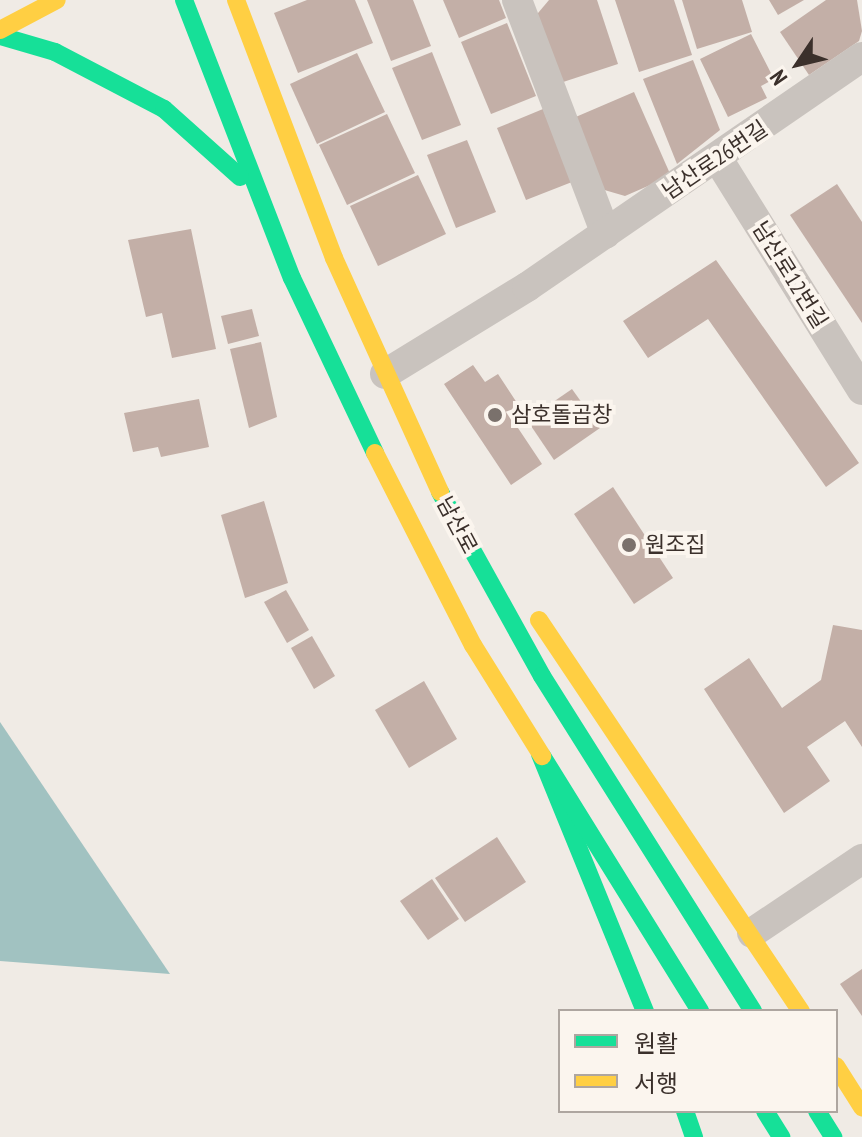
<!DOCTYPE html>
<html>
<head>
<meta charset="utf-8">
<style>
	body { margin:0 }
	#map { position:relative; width:862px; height:1137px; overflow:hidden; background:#f0ebe5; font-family:"PT Sans Narrow","Noto Sans KR",sans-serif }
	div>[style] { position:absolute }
	.water>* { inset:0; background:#a1c2c1 }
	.building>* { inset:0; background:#c3afa7 }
	.street>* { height:30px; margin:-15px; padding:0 15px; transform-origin:15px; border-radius:15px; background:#c9c3be }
	.fast>* { height:18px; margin:-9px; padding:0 9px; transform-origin:9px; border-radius:9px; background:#16e098 }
	.slow>* { height:18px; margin:-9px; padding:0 9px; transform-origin:9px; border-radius:9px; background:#ffcf43 }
	.dots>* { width:22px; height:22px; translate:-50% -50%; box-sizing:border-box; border:4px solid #fbf5ee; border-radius:50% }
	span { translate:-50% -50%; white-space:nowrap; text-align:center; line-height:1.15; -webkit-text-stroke:8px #fbf5ee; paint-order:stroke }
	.street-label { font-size:22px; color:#3b302b }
	.poi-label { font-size:22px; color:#3b302b }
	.left { translate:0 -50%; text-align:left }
	.legend { position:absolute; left:558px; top:1009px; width:280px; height:104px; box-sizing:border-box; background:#fbf5ee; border:2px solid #aea6a0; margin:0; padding:10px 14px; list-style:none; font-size:24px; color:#3b302b }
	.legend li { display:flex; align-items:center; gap:16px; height:40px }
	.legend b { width:40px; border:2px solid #aea6a0 }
	.north { position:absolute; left:758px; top:24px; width:80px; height:80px; -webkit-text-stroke:6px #fbf5ee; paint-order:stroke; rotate:235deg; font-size:22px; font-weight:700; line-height:32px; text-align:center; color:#3b302b }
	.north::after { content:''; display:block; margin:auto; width:28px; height:36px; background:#3b302b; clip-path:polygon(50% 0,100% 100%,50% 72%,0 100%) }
</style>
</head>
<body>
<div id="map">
	<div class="water">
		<i style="clip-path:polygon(0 722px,170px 974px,0 961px)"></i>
	</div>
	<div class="building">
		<i style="clip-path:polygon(307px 0,355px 0,373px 43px,298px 73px,274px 13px)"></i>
		<i style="clip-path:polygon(367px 0,413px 0,431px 46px,391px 61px)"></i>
		<i style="clip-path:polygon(443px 0,499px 0,506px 18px,459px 38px)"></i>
		<i style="clip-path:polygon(549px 0,597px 0,618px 64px,554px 85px,533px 19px)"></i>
		<i style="clip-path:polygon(615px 0,674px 0,692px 55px,639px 72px)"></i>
		<i style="clip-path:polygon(682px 0,742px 0,752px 32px,697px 49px)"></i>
		<i style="clip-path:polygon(769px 0,804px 0,778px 15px)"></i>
		<i style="clip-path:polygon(826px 0,857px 0,862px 31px,859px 41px,809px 75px,780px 32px)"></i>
		<i style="clip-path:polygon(507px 23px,536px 96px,491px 114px,461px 42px)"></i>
		<i style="clip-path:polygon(751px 34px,774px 79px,761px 86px,767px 98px,728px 117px,700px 59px)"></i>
		<i style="clip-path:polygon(432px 52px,461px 125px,422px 140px,392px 68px)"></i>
		<i style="clip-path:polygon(357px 53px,385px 112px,317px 144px,290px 84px)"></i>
		<i style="clip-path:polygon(693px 60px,720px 130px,677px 164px,643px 79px)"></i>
		<i style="clip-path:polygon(634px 92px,671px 176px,625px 196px,601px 189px,571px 119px)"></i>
		<i style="clip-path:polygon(543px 109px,572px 182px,526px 200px,497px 128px)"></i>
		<i style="clip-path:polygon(387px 114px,415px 173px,347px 205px,319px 145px)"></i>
		<i style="clip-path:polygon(467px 140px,496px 212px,456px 228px,427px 155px)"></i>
		<i style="clip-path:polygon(418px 175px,446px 234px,378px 266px,350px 206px)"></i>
		<i style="clip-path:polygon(837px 184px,862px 222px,862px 323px,790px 215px)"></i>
		<i style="clip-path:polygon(191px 229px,216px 349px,172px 358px,162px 313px,146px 317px,128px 240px)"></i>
		<i style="clip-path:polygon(716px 260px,859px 463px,826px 487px,708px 319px,648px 358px,623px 321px)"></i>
		<i style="clip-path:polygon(252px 309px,259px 336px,228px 344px,221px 316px)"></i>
		<i style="clip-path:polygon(261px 342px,277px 417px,249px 428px,230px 349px)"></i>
		<i style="clip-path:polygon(473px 365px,485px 382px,498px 374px,523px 412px,512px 419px,542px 464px,511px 485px,444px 384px)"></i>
		<i style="clip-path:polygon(572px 389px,600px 428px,554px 460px,527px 420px)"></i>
		<i style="clip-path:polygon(199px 399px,209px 447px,161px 457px,158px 447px,133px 452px,124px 413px)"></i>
		<i style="clip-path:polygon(613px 487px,673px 578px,634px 604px,574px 514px)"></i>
		<i style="clip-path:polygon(264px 501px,288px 583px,245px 598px,221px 515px)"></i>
		<i style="clip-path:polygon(286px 590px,309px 630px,287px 643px,264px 602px)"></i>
		<i style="clip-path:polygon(833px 625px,862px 630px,862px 747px,845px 721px,807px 747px,830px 781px,784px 813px,704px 689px,749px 658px,782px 708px,821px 680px)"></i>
		<i style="clip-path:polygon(312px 636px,335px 676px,314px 689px,291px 648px)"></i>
		<i style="clip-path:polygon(424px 681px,457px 739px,409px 768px,375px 710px)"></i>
		<i style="clip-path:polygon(497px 837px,526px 882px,465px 922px,435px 878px)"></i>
		<i style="clip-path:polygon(432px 879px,459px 919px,428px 940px,400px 901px)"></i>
		<i style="clip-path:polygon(862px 969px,862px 1016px,840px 984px)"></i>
	</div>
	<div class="street">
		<i style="left:517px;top:0;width:250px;rotate:69.2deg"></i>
		<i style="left:718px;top:159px;width:272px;rotate:58.1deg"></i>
		<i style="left:385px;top:374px;width:167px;rotate:-31.5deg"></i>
		<i style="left:527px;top:287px;width:406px;rotate:-34.5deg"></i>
		<i style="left:752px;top:933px;width:133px;rotate:-33.9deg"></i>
	</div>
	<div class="fast">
		<i style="left:184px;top:0;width:298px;rotate:68.8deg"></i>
		<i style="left:292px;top:278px;width:194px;rotate:64.6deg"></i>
		<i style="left:0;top:36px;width:57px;rotate:16.2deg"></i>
		<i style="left:55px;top:52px;width:123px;rotate:27.6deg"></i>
		<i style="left:164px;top:109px;width:102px;rotate:41.8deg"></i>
		<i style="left:440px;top:492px;width:210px;rotate:61deg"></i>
		<i style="left:542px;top:676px;width:396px;rotate:57.8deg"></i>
		<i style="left:540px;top:754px;width:278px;rotate:67.8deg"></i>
		<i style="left:542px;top:756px;width:300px;rotate:58.2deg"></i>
		<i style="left:685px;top:1111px;width:28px;rotate:71deg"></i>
		<i style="left:765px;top:1111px;width:31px;rotate:58deg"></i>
		<i style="left:817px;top:1111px;width:31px;rotate:58deg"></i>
	</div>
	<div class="slow">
		<i style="left:236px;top:0;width:276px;rotate:69.2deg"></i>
		<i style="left:334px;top:258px;width:257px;rotate:65.6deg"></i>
		<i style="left:0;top:30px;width:64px;rotate:-27.8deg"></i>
		<i style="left:375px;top:453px;width:216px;rotate:63deg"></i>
		<i style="left:473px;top:645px;width:131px;rotate:58.1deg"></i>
		<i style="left:539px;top:620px;width:471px;rotate:56.2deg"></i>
		<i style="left:836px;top:1066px;width:49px;rotate:57.6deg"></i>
	</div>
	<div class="dots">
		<i style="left:495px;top:415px;background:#7a716c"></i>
		<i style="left:629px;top:545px;background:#7a716c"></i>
	</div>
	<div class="street-label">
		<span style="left:715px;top:160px;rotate:-34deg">남산로26번길</span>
		<span style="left:790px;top:275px;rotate:58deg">남산로12번길</span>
		<span style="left:457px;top:525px;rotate:62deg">남산로</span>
	</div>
	<div class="poi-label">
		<span class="left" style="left:511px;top:415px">삼호돌곱창</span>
		<span class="left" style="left:645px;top:545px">원조집</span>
	</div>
	<ul class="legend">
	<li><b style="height:10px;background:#16e098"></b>원활</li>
	<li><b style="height:10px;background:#ffcf43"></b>서행</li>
	</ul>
	<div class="north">N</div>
</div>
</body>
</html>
